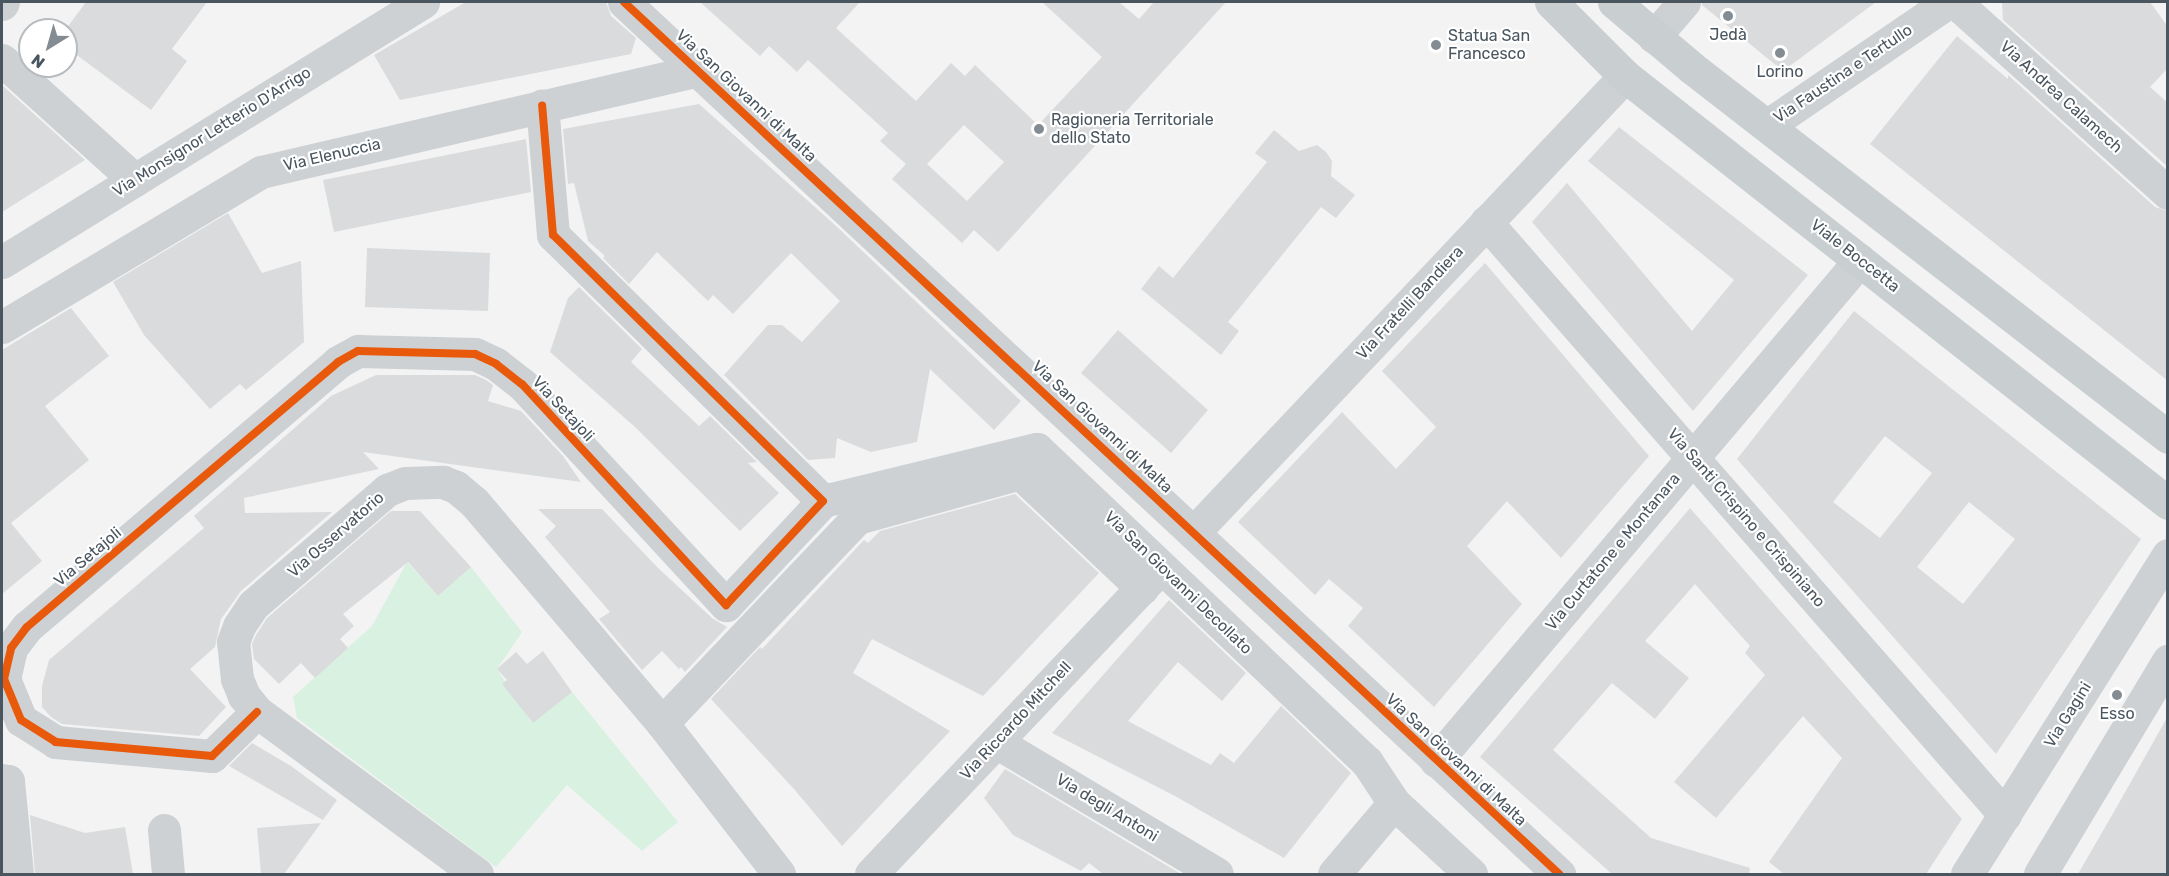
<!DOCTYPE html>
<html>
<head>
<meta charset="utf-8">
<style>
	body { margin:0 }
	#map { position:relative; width:2169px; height:876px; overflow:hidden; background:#f3f3f3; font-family:Rubik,sans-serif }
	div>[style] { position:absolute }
	.green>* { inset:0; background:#d8f1e1 }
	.building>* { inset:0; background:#dadbdc }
	.minor>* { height:33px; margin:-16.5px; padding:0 16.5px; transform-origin:16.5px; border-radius:16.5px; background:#ced1d3 }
	.primary>* { height:33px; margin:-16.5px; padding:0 16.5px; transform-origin:16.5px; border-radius:16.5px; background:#c9ced1 }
	.cycleway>* { height:8px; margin:-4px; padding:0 4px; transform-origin:4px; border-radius:4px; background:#e8590c }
	.dots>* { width:16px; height:16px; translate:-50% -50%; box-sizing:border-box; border:3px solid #fff; border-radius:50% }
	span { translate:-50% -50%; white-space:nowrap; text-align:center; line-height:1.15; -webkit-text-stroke:4.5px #fff; paint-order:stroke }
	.poi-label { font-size:16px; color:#49555f }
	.left { translate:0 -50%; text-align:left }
	.street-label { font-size:16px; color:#49555f }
	.frame { position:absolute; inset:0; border:3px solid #49555f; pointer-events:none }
	.north { position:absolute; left:18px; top:18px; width:60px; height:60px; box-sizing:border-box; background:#fff; border:2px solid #b6bbbf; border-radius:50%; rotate:217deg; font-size:16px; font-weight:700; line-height:24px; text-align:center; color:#49555f }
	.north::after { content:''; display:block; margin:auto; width:21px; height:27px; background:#848c93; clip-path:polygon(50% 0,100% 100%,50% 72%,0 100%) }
</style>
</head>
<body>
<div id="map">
	<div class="green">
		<i style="clip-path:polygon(407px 562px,438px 596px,471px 567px,522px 632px,497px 669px,532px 723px,572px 692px,678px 822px,642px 851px,567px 785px,496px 867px,297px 718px,293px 697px,372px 626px)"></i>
	</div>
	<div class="building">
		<i style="clip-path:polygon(86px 2px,207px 2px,172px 49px,187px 61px,151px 110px,66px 47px,66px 29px)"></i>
		<i style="clip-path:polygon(466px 2px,606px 2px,611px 16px,636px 38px,631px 54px,400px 100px,374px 55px)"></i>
		<i style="clip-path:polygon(evenodd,700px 2px,860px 2px,836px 28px,916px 101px,951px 63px,965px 76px,975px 65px,1038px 125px,1102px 57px,1042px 2px,1119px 2px,1139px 19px,1154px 2px,1226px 2px,998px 252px,974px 230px,962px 243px,892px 179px,906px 164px,880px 141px,888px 133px,808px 60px,797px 72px,769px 46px,760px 56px,700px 2px,964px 125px,1004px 162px,967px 201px,927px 164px,964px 125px)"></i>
		<i style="clip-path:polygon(1702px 2px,1876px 2px,1783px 71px,1702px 5px)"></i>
		<i style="clip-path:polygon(2002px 2px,2150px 2px,2168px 27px,2168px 68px,2150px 87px,2168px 103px,2168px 167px,2003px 20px)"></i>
		<i style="clip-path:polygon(1957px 36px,2008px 79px,2008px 75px,2155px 207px,2168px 211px,2168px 381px,1870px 144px)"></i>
		<i style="clip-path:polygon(2px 85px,85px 160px,2px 212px)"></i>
		<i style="clip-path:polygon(699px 104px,835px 225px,1021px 401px,994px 430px,930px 369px,917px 442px,871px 452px,837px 438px,835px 458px,808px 460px,724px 375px,768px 325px,782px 325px,802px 342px,840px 301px,791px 253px,733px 314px,713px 295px,708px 301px,657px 252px,629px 284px,603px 258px,605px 256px,588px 241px,574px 183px,568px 184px,563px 129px)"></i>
		<i style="clip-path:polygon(1619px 127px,1808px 275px,1693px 411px,1532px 222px,1567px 183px,1692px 331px,1734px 280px,1588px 161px)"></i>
		<i style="clip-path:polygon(1274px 130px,1299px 151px,1317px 145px,1326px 152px,1332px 161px,1331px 176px,1355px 195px,1336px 218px,1321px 207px,1228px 322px,1239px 331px,1221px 355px,1141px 289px,1159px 266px,1173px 278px,1267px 162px,1255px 153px)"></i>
		<i style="clip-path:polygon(526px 139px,531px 192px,334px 232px,323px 180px)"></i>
		<i style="clip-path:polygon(228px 213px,262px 273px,301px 261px,304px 342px,246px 390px,240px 384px,210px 409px,144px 335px,113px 282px)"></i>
		<i style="clip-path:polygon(367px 248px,490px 253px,488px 311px,365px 307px)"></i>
		<i style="clip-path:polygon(1485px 263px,1649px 456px,1561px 558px,1507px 501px,1467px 546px,1522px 604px,1434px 707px,1348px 626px,1363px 608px,1329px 579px,1315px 595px,1238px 522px,1342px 412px,1396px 469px,1436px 427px,1382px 371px)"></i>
		<i style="clip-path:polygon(579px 287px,642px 349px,631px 362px,699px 426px,710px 416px,757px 462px,748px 463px,779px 493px,740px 531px,635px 427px,550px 352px,568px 298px)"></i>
		<i style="clip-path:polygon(71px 308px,109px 356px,45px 406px,89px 460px,11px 523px,42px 561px,2px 594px,2px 350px)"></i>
		<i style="clip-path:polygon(evenodd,1854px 311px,2141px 539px,1996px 754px,1737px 459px,1854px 311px,1885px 436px,1932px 473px,1880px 538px,1833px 502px,1885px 436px,1854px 311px,1969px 502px,2015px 539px,1963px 604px,1917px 567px,1969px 502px)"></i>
		<i style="clip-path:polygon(1118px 330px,1208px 410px,1171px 453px,1081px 373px)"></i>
		<i style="clip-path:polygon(376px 375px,475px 375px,486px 380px,493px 385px,488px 401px,521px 411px,563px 456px,581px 482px,363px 452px,379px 469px,244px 498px,245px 513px,332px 512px,241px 591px,221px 619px,215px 647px,190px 669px,226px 707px,199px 736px,62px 724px,51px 717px,42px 707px,42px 686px,49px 660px,204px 528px,194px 516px,331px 396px)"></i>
		<i style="clip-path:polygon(1015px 494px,1099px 573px,983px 696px,872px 639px,853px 673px,950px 731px,842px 846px,794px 789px,711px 699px,760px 647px,762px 649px,864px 540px,868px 543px,880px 531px)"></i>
		<i style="clip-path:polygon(1690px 508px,1962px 819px,1926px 874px,1784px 874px,1769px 862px,1842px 758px,1803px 716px,1716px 818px,1674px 782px,1765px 675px,1745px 653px,1750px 646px,1695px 584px,1645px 641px,1689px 678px,1655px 719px,1612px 683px,1553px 750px,1651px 838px,1750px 868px,1749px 874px,1612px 874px,1480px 757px)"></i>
		<i style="clip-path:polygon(538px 509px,602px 509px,658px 568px,712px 618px,727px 627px,685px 672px,681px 667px,679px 669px,662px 651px,642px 670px,599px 619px,610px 612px,545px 537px,556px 526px)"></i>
		<i style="clip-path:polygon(391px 511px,420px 511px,471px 567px,438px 596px,408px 562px,343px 614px,354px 626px,340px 639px,348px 648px,315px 678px,301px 663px,279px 684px,254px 659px,252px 644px,256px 635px,267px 618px)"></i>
		<i style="clip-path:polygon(1169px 600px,1246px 673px,1222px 701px,1178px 662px,1128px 721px,1211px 765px,1220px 753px,1234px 763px,1281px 706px,1351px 773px,1284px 858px,1175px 796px,1052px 733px)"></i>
		<i style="clip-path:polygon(543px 651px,572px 692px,533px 723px,502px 684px,507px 680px,497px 669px,516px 652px,527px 664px)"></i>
		<i style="clip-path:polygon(2168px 716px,2168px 874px,2078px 874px,2115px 810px)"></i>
		<i style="clip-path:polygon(252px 743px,291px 766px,337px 800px,323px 820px,229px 766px)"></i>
		<i style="clip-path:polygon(1005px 769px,1181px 874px,1103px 874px,1089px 863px,1081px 871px,1013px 835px,984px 798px)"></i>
		<i style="clip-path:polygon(30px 815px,85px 833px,125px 827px,133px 874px,35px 874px)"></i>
		<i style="clip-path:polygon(321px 823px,284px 874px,261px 874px,257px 828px)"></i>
	</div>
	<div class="minor">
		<i style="left:624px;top:2px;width:1279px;rotate:43deg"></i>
		<i style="left:1955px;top:2px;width:286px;rotate:41.9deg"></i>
		<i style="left:2px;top:4px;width:2px;rotate:-63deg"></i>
		<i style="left:1654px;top:37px;width:46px;rotate:-49.4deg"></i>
		<i style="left:2px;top:60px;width:179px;rotate:42.1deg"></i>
		<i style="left:1768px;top:125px;width:218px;rotate:-34.3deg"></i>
		<i style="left:1486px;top:222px;width:788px;rotate:48.81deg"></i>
		<i style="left:2px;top:262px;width:495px;rotate:-31.7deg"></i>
		<i style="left:2px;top:327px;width:302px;rotate:-30.9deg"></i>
		<i style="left:261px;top:172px;width:450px;rotate:-13.1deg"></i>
		<i style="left:823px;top:501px;width:220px;rotate:-13.7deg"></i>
		<i style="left:1037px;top:449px;width:455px;rotate:43.5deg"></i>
		<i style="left:1367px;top:762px;width:49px;rotate:56.6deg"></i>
		<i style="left:1394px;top:803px;width:105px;rotate:42.7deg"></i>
		<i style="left:1195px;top:531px;width:626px;rotate:-46.62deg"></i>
		<i style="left:257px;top:712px;width:63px;rotate:135.6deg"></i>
		<i style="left:212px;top:756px;width:157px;rotate:-174.9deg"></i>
		<i style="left:56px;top:742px;width:41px;rotate:-147.8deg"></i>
		<i style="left:21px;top:720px;width:44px;rotate:-112.5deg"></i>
		<i style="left:4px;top:679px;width:32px;rotate:-77deg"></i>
		<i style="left:11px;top:648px;width:26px;rotate:-53deg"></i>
		<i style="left:27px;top:627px;width:409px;rotate:-40.4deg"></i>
		<i style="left:338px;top:362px;width:23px;rotate:-29deg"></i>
		<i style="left:358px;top:351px;width:117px;rotate:1.5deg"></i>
		<i style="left:475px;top:354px;width:23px;rotate:25deg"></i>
		<i style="left:496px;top:364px;width:33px;rotate:38deg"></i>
		<i style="left:522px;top:384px;width:301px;rotate:47.3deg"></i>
		<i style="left:726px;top:605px;width:142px;rotate:-47deg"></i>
		<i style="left:823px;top:501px;width:379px;rotate:-135.4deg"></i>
		<i style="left:553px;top:235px;width:130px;rotate:-94.8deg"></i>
		<i style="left:662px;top:723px;width:283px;rotate:-46.4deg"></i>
		<i style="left:857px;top:518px;width:169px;rotate:-15.4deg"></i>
		<i style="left:1020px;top:473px;width:168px;rotate:43.3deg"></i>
		<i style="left:996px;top:742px;width:257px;rotate:30.8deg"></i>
		<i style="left:1436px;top:761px;width:656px;rotate:-49.76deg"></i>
		<i style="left:2px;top:780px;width:6px;rotate:9deg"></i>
		<i style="left:8px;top:781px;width:93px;rotate:84.5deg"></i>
		<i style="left:164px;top:830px;width:44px;rotate:84.8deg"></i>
		<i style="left:477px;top:874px;width:273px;rotate:-143.6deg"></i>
		<i style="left:257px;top:712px;width:21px;rotate:-129deg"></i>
		<i style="left:244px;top:696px;width:18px;rotate:-112deg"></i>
		<i style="left:237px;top:679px;width:37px;rotate:-96deg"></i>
		<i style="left:233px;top:642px;width:17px;rotate:-69deg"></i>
		<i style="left:239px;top:626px;width:25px;rotate:-56deg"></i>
		<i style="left:253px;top:605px;width:177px;rotate:-40.6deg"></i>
		<i style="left:387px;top:490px;width:19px;rotate:-21deg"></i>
		<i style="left:405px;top:483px;width:38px;rotate:-2deg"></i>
		<i style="left:443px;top:482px;width:14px;rotate:21deg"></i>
		<i style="left:456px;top:487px;width:23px;rotate:40deg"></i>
		<i style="left:474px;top:502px;width:290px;rotate:49.6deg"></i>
		<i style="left:662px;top:723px;width:191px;rotate:52.2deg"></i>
		<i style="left:871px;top:874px;width:415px;rotate:-46.6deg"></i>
		<i style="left:1334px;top:874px;width:93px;rotate:-49.8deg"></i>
		<i style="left:1967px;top:874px;width:377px;rotate:-57.8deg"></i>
		<i style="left:2040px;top:874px;width:249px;rotate:-59deg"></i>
	</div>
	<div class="primary">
		<i style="left:1551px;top:2px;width:105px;rotate:45deg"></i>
		<i style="left:1625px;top:76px;width:691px;rotate:38.18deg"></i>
		<i style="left:1614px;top:2px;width:102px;rotate:40.2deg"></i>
		<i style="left:1692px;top:68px;width:602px;rotate:37.78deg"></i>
	</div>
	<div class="cycleway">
		<i style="left:624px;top:2px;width:1279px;rotate:43deg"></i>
		<i style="left:257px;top:712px;width:63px;rotate:135.6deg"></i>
		<i style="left:212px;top:756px;width:157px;rotate:-174.9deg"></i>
		<i style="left:56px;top:742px;width:41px;rotate:-147.8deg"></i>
		<i style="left:21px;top:720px;width:44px;rotate:-112.5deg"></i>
		<i style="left:4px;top:679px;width:32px;rotate:-77deg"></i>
		<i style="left:11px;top:648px;width:26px;rotate:-53deg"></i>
		<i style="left:27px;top:627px;width:409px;rotate:-40.4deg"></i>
		<i style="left:338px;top:362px;width:23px;rotate:-29deg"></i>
		<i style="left:358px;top:351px;width:117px;rotate:1.5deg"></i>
		<i style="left:475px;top:354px;width:23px;rotate:25deg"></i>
		<i style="left:496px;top:364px;width:33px;rotate:38deg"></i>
		<i style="left:522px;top:384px;width:301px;rotate:47.3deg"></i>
		<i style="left:726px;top:605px;width:142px;rotate:-47deg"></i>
		<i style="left:823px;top:501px;width:379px;rotate:-135.4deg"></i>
		<i style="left:553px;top:235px;width:130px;rotate:-94.8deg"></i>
	</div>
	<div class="dots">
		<i style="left:1728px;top:16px;background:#848c93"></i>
		<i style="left:1436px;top:45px;background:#848c93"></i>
		<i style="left:1780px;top:53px;background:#848c93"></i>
		<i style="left:1039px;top:129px;background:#848c93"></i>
		<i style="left:2117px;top:695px;background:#848c93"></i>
	</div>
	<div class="poi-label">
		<span style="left:1728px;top:35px">Jedà</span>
		<span class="left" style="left:1448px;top:45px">Statua San<br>Francesco</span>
		<span style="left:1780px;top:72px">Lorino</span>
		<span class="left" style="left:1051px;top:129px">Ragioneria Territoriale<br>dello Stato</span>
		<span style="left:2117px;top:714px">Esso</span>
	</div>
	<div class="street-label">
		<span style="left:1843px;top:74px;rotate:-34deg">Via Faustina e Tertullo</span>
		<span style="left:746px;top:96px;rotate:43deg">Via San Giovanni di Malta</span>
		<span style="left:2061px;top:97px;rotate:42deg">Via Andrea Calamech</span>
		<span style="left:212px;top:132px;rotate:-32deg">Via Monsignor Letterio D'Arrigo</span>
		<span style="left:332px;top:155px;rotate:-13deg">Via Elenuccia</span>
		<span style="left:1855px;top:256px;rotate:38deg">Viale Boccetta</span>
		<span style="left:1410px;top:303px;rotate:-47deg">Via Fratelli Bandiera</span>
		<span style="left:563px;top:409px;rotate:47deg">Via Setajoli</span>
		<span style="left:1102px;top:427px;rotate:43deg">Via San Giovanni di Malta</span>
		<span style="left:1746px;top:518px;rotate:49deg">Via Santi Crispino e Crispiniano</span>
		<span style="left:336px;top:535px;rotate:-41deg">Via Osservatorio</span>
		<span style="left:1613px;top:552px;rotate:-50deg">Via Curtatone e Montanara</span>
		<span style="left:88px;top:557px;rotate:-40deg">Via Setajoli</span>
		<span style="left:1178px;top:583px;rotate:44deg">Via San Giovanni Decollato</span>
		<span style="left:2068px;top:715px;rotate:-58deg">Via Gagini</span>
		<span style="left:1016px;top:721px;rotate:-47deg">Via Riccardo Mitchell</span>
		<span style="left:1456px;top:760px;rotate:43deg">Via San Giovanni di Malta</span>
		<span style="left:1107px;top:808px;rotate:31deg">Via degli Antoni</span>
	</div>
	<div class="frame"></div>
	<div class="north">N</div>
</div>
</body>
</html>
